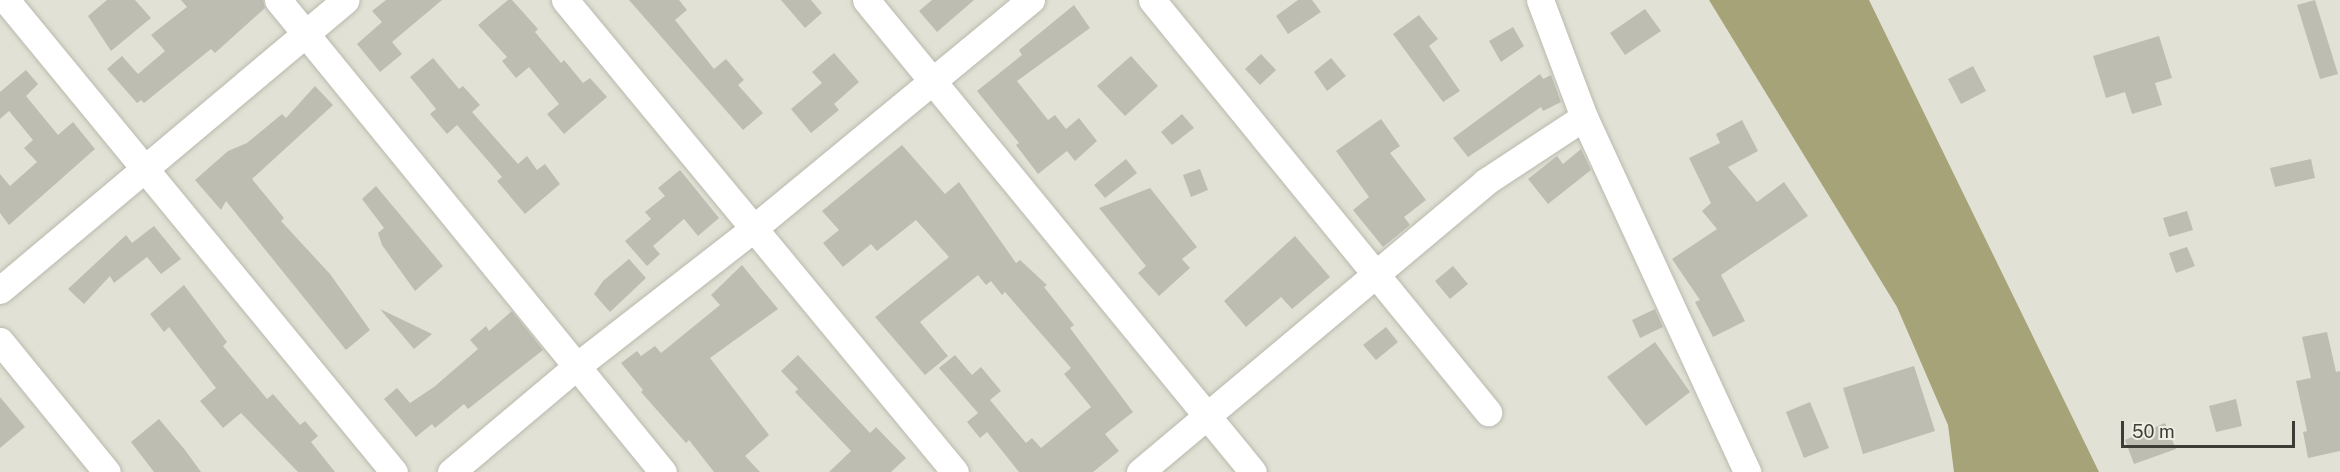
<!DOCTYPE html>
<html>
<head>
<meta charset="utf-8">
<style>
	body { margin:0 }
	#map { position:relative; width:2340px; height:472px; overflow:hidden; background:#e1e1d5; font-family:"Public Sans",sans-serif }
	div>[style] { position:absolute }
	.water>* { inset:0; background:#a6a378 }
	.building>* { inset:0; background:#bdbdb2 }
	.roads { filter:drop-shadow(0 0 2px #bab9ae) drop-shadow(0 0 2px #bab9ae) }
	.street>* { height:27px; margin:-13.5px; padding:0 13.5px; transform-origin:13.5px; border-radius:13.5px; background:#fff }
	span { translate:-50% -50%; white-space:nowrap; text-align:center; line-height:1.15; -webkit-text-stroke:5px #efeee3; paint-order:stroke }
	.scale { position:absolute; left:2121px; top:421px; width:174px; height:27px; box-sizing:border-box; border:3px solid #3d3d38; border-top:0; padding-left:8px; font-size:18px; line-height:21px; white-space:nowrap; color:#3d3d38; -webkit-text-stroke:4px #efeee3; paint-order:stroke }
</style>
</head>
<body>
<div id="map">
	<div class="water">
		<i style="clip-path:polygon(1709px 0,1869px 0,2099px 472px,1954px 472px,1948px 425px,1897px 307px)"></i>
	</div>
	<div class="building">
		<i style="clip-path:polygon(107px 0,135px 0,151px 18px,111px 51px,88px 16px)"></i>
		<i style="clip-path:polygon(181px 0,263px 0,265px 8px,215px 53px,211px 49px,144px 103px,141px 100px,137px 103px,107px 69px,122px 56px,138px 74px,165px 51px,151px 35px,187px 7px)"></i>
		<i style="clip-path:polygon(386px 0,442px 0,392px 42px,402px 54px,380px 72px,357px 44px,382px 22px,372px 11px)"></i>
		<i style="clip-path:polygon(508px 0,512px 0,538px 29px,535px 32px,561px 63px,564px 60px,583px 83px,590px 78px,607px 97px,564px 134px,547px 114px,559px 104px,529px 67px,516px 78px,502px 61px,507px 57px,478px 25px)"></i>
		<i style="clip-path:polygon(629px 0,679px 0,687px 10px,675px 20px,714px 69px,726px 59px,744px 80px,738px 85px,763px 113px,743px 130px)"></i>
		<i style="clip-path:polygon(781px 0,811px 0,822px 13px,805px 28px)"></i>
		<i style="clip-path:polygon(932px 0,974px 0,937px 32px,919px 11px)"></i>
		<i style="clip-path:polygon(1298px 0,1312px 0,1321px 12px,1288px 34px,1276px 16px)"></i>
		<i style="clip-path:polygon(2315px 0,2338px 74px,2320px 79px,2297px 5px)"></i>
		<i style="clip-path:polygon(1074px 5px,1090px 28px,1017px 81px,1048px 120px,1055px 115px,1066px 129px,1079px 118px,1097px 141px,1075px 161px,1067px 151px,1038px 174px,1016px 145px,1019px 143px,977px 91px,1022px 55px,1019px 50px)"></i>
		<i style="clip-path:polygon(1645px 9px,1661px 31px,1625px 55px,1610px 33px)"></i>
		<i style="clip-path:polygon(1419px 15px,1438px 39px,1429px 46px,1460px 91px,1443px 102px,1393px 34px)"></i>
		<i style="clip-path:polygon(1513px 27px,1524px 46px,1501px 62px,1489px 41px)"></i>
		<i style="clip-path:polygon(2159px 36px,2172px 78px,2155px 83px,2162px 105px,2132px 114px,2125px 92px,2106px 98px,2093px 56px)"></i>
		<i style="clip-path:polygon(834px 53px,859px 82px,834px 104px,839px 110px,811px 133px,791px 109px,822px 83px,812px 72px)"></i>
		<i style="clip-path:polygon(1261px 54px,1276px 70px,1260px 85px,1245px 69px)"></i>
		<i style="clip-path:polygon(1131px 56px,1158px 86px,1125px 116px,1097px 86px)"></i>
		<i style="clip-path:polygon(433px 58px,459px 89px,463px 86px,480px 105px,472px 112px,518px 164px,527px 156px,537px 170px,545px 164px,560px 184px,525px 214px,497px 181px,502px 177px,457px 125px,447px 134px,430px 114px,436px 109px,410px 77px)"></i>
		<i style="clip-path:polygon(1331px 58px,1346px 76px,1327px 91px,1314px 72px)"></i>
		<i style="clip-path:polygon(1973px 66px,1986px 91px,1961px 104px,1948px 79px)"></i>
		<i style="clip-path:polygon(26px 70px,38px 84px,26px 96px,58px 135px,73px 122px,95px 149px,9px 225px,0 213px,0 174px,10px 186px,37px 162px,24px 148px,33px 140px,9px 111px,0 119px,0 92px)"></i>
		<i style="clip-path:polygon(1540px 74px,1543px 79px,1551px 75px,1561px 102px,1543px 111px,1541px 107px,1468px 157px,1453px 138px)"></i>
		<i style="clip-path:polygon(315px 86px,333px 105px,252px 179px,284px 218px,281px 221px,330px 274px,370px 330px,346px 350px,226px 201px,221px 210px,195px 180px,228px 151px,247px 143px,282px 114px,286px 118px)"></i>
		<i style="clip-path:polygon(1182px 114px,1194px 128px,1172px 145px,1161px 132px)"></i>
		<i style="clip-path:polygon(1381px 119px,1400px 146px,1390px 153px,1426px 200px,1404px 217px,1410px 225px,1383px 247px,1353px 210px,1369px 197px,1336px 151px)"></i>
		<i style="clip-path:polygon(1742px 120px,1758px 151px,1728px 167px,1757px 202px,1784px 182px,1808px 216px,1721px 275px,1745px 321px,1713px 337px,1695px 302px,1700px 300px,1672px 259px,1717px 229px,1702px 211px,1711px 203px,1689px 158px,1720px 143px,1716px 134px)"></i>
		<i style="clip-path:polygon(902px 145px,945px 194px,959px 182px,1016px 263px,1020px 260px,1047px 285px,1044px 287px,1074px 325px,1070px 328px,1133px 412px,1105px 434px,1119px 451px,1093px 472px,1019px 472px,987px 432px,980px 438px,967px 422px,978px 413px,939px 368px,955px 355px,972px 375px,981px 367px,1001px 391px,990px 400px,1026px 443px,1032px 438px,1041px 448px,1091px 407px,1064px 374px,1071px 368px,1005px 292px,1002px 295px,991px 281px,986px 285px,978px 275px,920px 322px,948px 356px,925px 375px,875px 317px,949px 257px,916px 220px,877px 251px,871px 244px,843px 267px,823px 243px,839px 230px,822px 211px)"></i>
		<i style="clip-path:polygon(1581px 149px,1591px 170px,1548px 204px,1528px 179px,1557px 156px,1563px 164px)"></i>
		<i style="clip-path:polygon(1126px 159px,1137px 173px,1105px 198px,1094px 185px)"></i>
		<i style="clip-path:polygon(2311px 159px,2315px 178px,2275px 187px,2270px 168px)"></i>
		<i style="clip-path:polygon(1200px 169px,1208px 190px,1191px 197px,1183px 175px)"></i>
		<i style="clip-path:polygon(680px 170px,719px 218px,698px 236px,684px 219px,653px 246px,660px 254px,647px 266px,625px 241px,651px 219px,645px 212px,665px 196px,658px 188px)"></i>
		<i style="clip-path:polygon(376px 186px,443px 266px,415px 291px,382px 245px,378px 233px,384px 228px,362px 199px)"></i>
		<i style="clip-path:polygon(1150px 188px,1197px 247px,1182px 259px,1190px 268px,1159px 296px,1138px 273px,1146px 266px,1099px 208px)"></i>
		<i style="clip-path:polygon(2187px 211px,2193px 230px,2169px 237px,2163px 218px)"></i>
		<i style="clip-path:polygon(154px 226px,181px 259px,161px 274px,147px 257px,114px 283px,110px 276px,84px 304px,68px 289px,126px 235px,132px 243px)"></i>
		<i style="clip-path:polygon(1295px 236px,1330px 277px,1292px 309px,1281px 297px,1246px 327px,1224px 301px)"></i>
		<i style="clip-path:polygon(2187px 247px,2195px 266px,2176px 273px,2169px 253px)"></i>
		<i style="clip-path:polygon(629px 259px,646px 278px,610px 312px,594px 294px,603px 281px)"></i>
		<i style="clip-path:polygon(742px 265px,778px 309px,710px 358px,769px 435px,745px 456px,760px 472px,714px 472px,689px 440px,686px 443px,641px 392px,643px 390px,621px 363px,637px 351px,641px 356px,655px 346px,661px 353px,720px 305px,711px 295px)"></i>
		<i style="clip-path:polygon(1453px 266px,1468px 284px,1450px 299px,1435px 281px)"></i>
		<i style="clip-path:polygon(184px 285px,227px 342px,223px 346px,267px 399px,273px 394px,300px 425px,305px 421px,318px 436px,311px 442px,335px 472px,298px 472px,241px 413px,223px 428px,200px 401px,216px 388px,169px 327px,164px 332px,150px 314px)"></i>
		<i style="clip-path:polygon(380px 309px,432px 334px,414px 349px)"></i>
		<i style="clip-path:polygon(1655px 309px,1663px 327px,1640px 338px,1632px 320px)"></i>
		<i style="clip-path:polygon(512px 311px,543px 350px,468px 409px,464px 404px,435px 428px,432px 424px,416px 437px,384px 399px,397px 388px,410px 403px,434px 387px,478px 349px,470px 340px,486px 326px,489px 331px)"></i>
		<i style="clip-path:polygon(1386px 327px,1398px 342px,1376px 360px,1363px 345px)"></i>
		<i style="clip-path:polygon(2327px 332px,2336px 372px,2340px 371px,2340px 451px,2308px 458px,2303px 432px,2307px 431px,2296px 381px,2311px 378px,2302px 337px)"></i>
		<i style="clip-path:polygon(1655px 342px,1690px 392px,1646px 426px,1607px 377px)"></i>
		<i style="clip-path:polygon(798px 355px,870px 433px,876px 427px,906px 458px,891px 472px,829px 472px,851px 451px,795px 392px,798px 389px,781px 371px)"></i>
		<i style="clip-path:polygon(1914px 366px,1935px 431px,1863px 454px,1843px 388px)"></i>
		<i style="clip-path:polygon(0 397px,25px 427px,0 448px)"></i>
		<i style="clip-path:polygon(2236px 399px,2242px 426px,2216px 432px,2209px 406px)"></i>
		<i style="clip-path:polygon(1810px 402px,1829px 448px,1804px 458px,1786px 412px)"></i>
		<i style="clip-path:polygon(159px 419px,185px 450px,201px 472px,154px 472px,131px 442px)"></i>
		<i style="clip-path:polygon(2165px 423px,2176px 449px,2134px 464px,2125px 440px)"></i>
	</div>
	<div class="roads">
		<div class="street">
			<i style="left:6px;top:0;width:611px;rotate:50.58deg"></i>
			<i style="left:278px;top:0;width:609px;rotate:50.8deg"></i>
			<i style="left:565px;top:0;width:612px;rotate:50.43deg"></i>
			<i style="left:866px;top:0;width:610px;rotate:50.65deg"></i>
			<i style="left:1152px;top:0;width:532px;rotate:50.8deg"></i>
			<i style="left:1540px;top:0;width:125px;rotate:69.4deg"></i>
			<i style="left:1584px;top:117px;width:391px;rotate:65.3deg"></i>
			<i style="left:0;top:290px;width:451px;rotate:-40deg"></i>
			<i style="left:0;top:341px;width:169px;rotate:50.8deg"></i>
			<i style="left:451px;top:472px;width:165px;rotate:-40.1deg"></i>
			<i style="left:577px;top:366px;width:224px;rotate:-37.9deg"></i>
			<i style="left:754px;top:228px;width:359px;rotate:-39.5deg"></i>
			<i style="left:1140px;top:472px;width:451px;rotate:-40deg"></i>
			<i style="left:1485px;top:182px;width:118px;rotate:-33.3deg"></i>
		</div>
	</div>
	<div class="scale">50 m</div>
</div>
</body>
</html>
